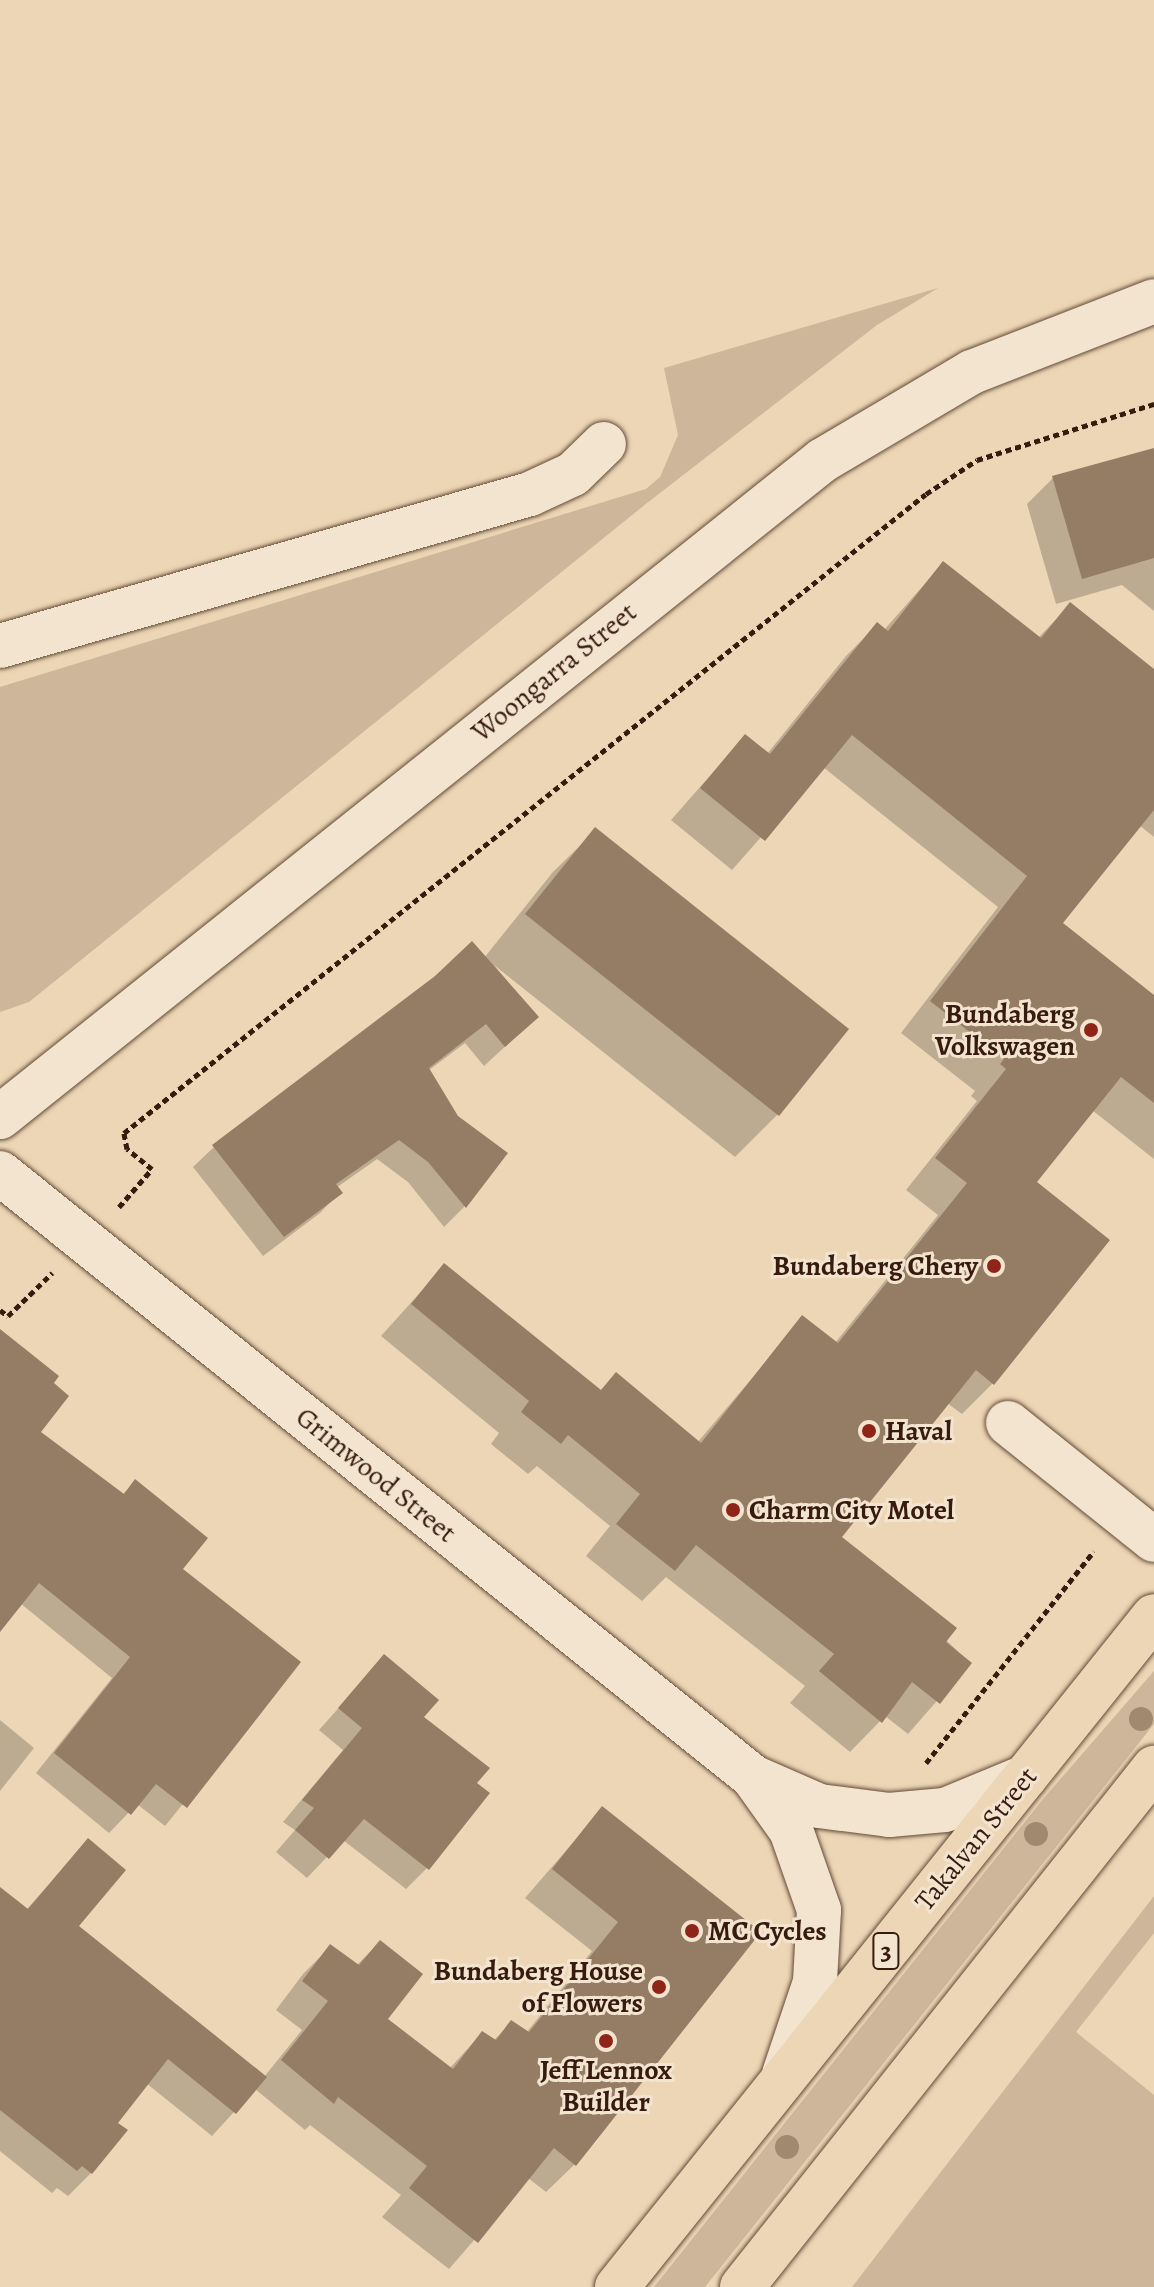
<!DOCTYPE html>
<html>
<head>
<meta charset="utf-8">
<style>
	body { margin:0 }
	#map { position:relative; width:1154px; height:2287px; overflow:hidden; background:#ecd6b5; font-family:Alegreya,serif }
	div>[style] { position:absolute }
	.green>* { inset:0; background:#cdb699 }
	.shadow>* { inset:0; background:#0003 }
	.building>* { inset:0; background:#957c65 }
	.path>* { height:5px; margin-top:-2.5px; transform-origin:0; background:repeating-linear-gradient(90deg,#371b0f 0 6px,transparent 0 10px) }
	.roads { filter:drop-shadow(0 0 2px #644a38) drop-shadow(0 0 2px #644a38) }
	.minor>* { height:44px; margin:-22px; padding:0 22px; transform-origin:22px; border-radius:22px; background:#f3e4cf }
	.highway>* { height:44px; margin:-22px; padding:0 22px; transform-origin:22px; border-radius:22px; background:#ecd6b5 }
	.trees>* { width:24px; height:24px; margin:-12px; border-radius:50%; background:#a18970 }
	.dots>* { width:22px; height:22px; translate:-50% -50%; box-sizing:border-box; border:4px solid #f3e4cf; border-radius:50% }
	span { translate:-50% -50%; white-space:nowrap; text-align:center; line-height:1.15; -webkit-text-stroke:6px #f3e4cf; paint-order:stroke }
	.shield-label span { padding:2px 6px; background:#f3e4cf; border:2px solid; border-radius:6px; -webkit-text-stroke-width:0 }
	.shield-label { font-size:26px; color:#371b0f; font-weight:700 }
	.street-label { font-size:28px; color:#371b0f }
	.poi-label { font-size:28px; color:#371b0f; font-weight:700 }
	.right { translate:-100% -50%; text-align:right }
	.left { translate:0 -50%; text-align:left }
</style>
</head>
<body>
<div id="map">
	<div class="green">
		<i style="clip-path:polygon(938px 288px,877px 325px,647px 503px,29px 1002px,0 1012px,0 687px,646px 489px,660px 477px,678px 435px,664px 368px)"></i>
		<i style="clip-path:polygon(1154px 1671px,1154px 1724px,705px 2287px,654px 2287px,1044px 1798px)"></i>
		<i style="clip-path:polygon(1154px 1896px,1154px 1933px,1076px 2032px,1154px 2095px,1154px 2287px,852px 2287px)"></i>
	</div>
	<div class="shadow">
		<i style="clip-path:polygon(1154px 450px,1154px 611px,1122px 585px,1056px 604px,1027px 504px,1053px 478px)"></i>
		<i style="clip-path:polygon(943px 563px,1038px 638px,1070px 605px,1154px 672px,1154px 837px,1139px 825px,1060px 923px,1154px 997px,1154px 1159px,1092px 1110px,1034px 1182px,993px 1383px,962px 1414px,947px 1403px,839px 1537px,970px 1663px,908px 1734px,885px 1716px,850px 1752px,790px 1703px,805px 1686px,666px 1577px,642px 1601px,586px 1556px,610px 1526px,537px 1466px,528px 1474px,491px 1444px,499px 1433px,381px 1336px,444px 1266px,599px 1392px,616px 1375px,697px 1443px,803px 1318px,835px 1343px,938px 1215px,906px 1190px,977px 1101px,971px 1096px,975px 1091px,901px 1033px,998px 907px,823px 767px,732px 870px,671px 820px,745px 736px,767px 754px,846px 656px,877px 625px,884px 630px)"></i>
		<i style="clip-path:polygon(596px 830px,846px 1029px,777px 1115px,735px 1157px,494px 965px,537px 1017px,484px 1066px,465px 1043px,428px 1071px,457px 1117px,505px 1153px,464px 1207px,444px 1227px,408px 1182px,377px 1159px,336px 1188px,340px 1192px,320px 1213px,263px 1256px,193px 1167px,214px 1147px,484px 958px,553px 872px)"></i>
		<i style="clip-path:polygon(0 1332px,51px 1383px,38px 1432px,122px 1495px,135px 1482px,180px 1569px,298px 1663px,165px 1826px,137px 1804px,109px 1833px,36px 1773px,112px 1678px,20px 1603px,0 1629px)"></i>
		<i style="clip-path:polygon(384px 1657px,422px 1717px,475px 1783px,427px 1868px,406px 1889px,343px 1840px,307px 1878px,276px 1852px,295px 1830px,283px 1822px,343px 1750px,319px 1730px)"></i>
		<i style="clip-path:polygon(0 1720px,34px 1748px,0 1791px)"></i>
		<i style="clip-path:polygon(602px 1809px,758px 1933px,574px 2165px,546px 2192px,528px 2178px,449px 2269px,382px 2217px,401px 2195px,310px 2125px,305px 2130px,255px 2089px,212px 2136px,146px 2083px,115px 2123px,91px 2173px,68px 2196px,57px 2188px,52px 2193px,0 2151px,0 1889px,26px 1910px,88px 1841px,76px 1927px,264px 2077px,302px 2030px,276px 2010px,303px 1974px,330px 1947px,356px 1966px,380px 1942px,385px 2019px,449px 2069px,482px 2033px,493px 2041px,511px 2023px,526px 2033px,592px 1951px,525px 1898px)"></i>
	</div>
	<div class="building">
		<i style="clip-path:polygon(1154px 448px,1154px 558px,1082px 579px,1052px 476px)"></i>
		<i style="clip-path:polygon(943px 561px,1041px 638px,1070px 602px,1154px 669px,1154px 810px,1063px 923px,1154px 995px,1154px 1103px,1121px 1077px,1037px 1182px,1110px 1240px,994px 1385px,976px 1370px,842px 1537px,957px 1628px,946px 1642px,972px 1663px,940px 1704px,912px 1682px,882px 1723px,819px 1671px,834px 1654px,696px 1545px,675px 1571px,616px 1524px,640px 1494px,568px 1435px,561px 1444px,521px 1412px,529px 1401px,411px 1304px,444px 1263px,601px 1390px,616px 1372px,701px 1443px,802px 1315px,838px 1343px,967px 1183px,935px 1158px,1006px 1069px,1000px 1064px,1004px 1059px,930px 1001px,1027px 876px,852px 735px,765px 841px,700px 788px,745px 734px,770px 754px,877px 622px,888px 631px)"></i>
		<i style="clip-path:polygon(595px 827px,849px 1029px,779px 1116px,525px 914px)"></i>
		<i style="clip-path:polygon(472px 941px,539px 1017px,505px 1047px,486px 1024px,429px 1068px,458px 1116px,508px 1153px,466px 1208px,428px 1162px,399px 1140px,336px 1184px,343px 1193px,284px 1237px,212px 1145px,435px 976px)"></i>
		<i style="clip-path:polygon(0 1329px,59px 1376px,54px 1383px,69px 1396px,41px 1432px,124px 1494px,135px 1479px,208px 1538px,183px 1569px,301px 1662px,187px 1808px,156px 1784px,131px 1815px,54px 1753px,130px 1657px,39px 1583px,0 1632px)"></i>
		<i style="clip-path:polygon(384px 1654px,439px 1700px,424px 1717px,490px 1768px,477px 1783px,490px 1793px,429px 1870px,364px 1819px,329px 1859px,295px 1830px,314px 1808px,302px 1800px,362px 1728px,338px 1708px)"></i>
		<i style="clip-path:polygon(602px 1806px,761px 1932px,576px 2166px,554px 2148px,478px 2243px,409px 2188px,427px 2166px,338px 2097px,334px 2104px,281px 2060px,328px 2001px,302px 1981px,330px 1944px,359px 1965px,380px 1940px,423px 1974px,388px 2019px,453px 2069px,482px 2031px,496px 2040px,511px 2020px,529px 2032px,618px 1922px,552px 1869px)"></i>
		<i style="clip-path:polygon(88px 1838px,126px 1870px,79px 1926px,267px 2077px,236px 2114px,168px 2059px,118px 2123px,128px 2130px,92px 2174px,82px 2166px,77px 2171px,0 2110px,0 1887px,28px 1909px)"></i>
	</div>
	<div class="path">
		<i style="left:119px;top:1207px;width:50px;rotate:-49deg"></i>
		<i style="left:152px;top:1169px;width:32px;rotate:-141deg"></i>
		<i style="left:127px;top:1149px;width:16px;rotate:-101deg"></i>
		<i style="left:124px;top:1133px;width:1025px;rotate:-38.55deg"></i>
		<i style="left:926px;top:494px;width:61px;rotate:-33.7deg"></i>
		<i style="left:977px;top:460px;width:186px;rotate:-17.6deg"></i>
		<i style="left:0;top:1310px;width:10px;rotate:37deg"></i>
		<i style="left:8px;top:1316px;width:62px;rotate:-44.3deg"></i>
		<i style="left:926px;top:1763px;width:270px;rotate:-51.6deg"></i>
	</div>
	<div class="roads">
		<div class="minor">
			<i style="left:0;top:646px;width:551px;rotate:-16deg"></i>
			<i style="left:530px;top:494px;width:47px;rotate:-24.9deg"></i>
			<i style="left:573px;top:474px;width:43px;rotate:-44.1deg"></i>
			<i style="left:0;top:1117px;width:1053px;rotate:-38.6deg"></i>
			<i style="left:823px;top:460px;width:173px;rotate:-30.6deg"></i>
			<i style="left:972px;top:372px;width:195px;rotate:-21.3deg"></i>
			<i style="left:0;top:1173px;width:965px;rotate:38.73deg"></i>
			<i style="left:753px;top:1777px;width:65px;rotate:54.4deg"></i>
			<i style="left:791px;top:1830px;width:85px;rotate:70.7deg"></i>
			<i style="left:819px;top:1910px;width:72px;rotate:93.2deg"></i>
			<i style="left:815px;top:1982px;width:97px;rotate:108.6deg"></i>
			<i style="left:1008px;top:1423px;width:187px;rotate:38.7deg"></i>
			<i style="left:755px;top:1778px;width:70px;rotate:23.6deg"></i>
			<i style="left:819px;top:1806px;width:71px;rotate:7.3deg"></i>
			<i style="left:889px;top:1815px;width:56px;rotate:-5.1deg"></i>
			<i style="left:945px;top:1810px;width:87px;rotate:-22.4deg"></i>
		</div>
		<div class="highway">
			<i style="left:617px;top:2287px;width:859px;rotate:-51.33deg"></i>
			<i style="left:742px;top:2287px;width:663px;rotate:-51.56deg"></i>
		</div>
	</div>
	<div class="trees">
		<i style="left:1141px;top:1719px"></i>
		<i style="left:1036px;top:1834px"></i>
		<i style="left:787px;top:2147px"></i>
	</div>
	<div class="dots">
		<i style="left:1091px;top:1030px;background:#8f2418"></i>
		<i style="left:994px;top:1266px;background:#8f2418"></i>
		<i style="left:869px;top:1431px;background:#8f2418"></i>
		<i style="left:733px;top:1510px;background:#8f2418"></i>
		<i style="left:692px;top:1931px;background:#8f2418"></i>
		<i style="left:659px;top:1987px;background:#8f2418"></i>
		<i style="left:606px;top:2041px;background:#8f2418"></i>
	</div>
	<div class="shield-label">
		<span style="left:886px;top:1951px">3</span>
	</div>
	<div class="street-label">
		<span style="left:554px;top:672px;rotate:-39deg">Woongarra Street</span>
		<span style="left:376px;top:1475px;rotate:39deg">Grimwood Street</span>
		<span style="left:976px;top:1839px;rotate:-51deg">Takalvan Street</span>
	</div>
	<div class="poi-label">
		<span class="right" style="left:1075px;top:1030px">Bundaberg<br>Volkswagen</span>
		<span class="right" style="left:978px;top:1266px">Bundaberg Chery</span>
		<span class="left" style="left:885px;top:1431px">Haval</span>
		<span class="left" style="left:749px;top:1510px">Charm City Motel</span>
		<span class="left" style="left:708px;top:1931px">MC Cycles</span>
		<span class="right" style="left:643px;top:1987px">Bundaberg House<br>of Flowers</span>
		<span style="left:606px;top:2086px">Jeff Lennox<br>Builder</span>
	</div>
</div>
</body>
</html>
